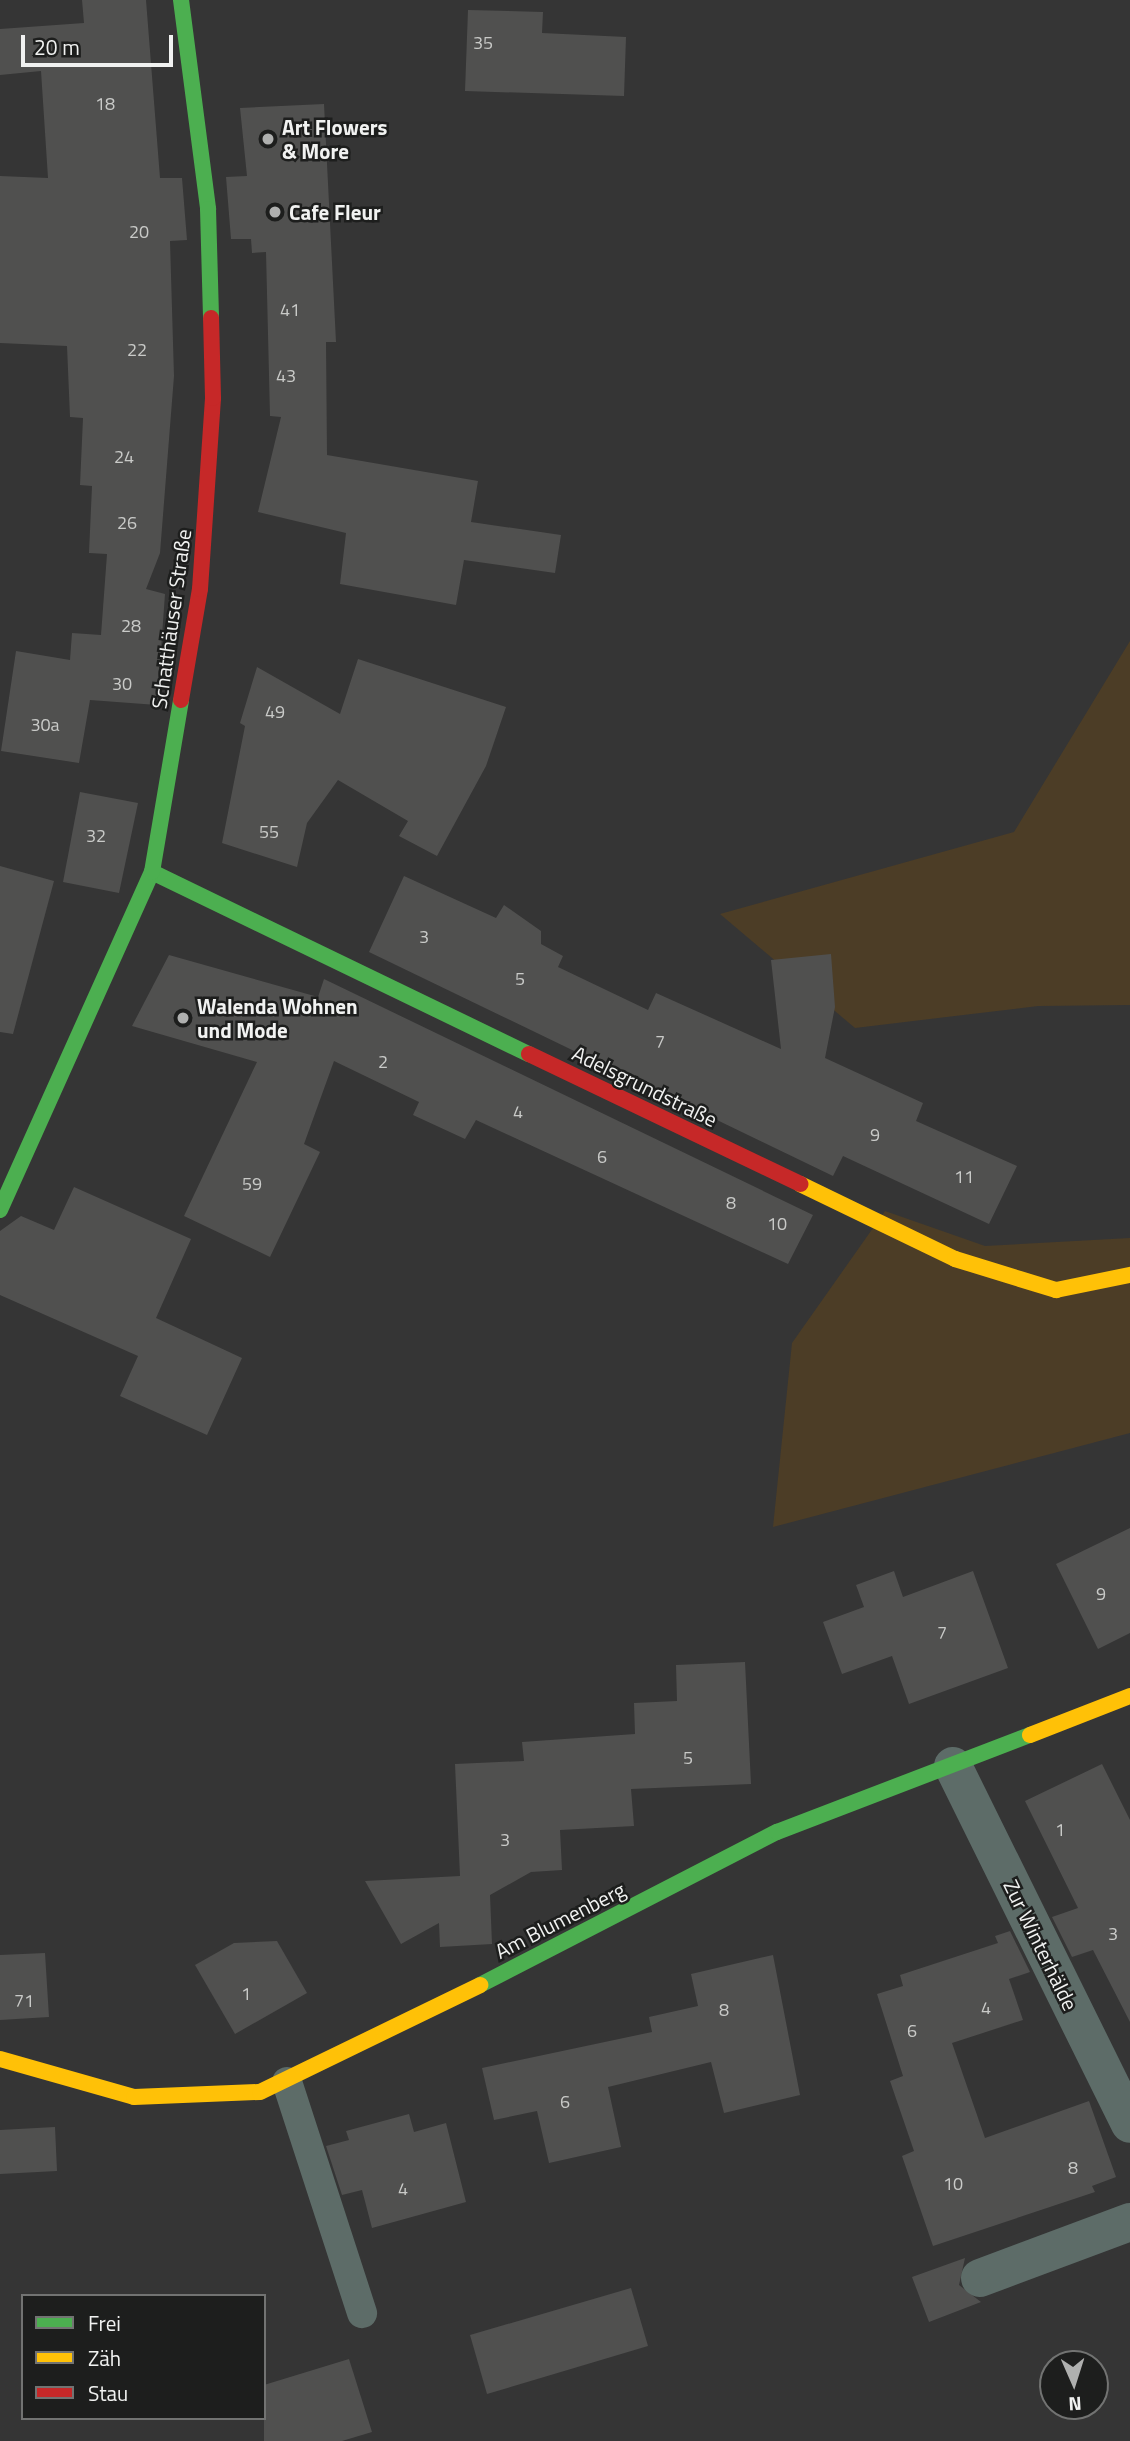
<!DOCTYPE html>
<html>
<head>
<meta charset="utf-8">
<style>
	body { margin:0 }
	#map { position:relative; width:1130px; height:2441px; overflow:hidden; background:#353535; font-family:"Titillium Web",sans-serif }
	div>[style] { position:absolute }
	.green>* { inset:0; background:#4c3d26 }
	.building>* { inset:0; background:#50504f }
	.lane>* { height:30px; margin:-15px; padding:0 15px; transform-origin:15px; border-radius:15px; background:#5d6c68 }
	.street>* { height:38px; margin:-19px; padding:0 19px; transform-origin:19px; border-radius:19px; background:#5d6c68 }
	.fast>* { height:16px; margin:-8px; padding:0 8px; transform-origin:8px; border-radius:8px; background:#4caf50 }
	.slow>* { height:16px; margin:-8px; padding:0 8px; transform-origin:8px; border-radius:8px; background:#ffc107 }
	.jam>* { height:16px; margin:-8px; padding:0 8px; transform-origin:8px; border-radius:8px; background:#c62828 }
	.dots>* { width:19px; height:19px; translate:-50% -50%; box-sizing:border-box; border:4px solid #1d1e1d; border-radius:50% }
	span { translate:-50% -50%; white-space:nowrap; text-align:center; line-height:1.15; -webkit-text-stroke:5px #1d1e1d; paint-order:stroke }
	.number-label { font-size:18px; color:#c9cac8 }
	.number-label span { -webkit-text-stroke-width:0 }
	.poi-label { font-size:21px; color:#f1f2f1; font-weight:700 }
	.left { translate:0 -50%; text-align:left }
	.street-label { font-size:21px; color:#f1f2f1 }
	.legend { position:absolute; left:21px; top:2294px; width:245px; height:126px; box-sizing:border-box; background:#1d1e1d; border:2px solid #727372; margin:0; padding:9px 12px; list-style:none; font-size:21px; color:#f1f2f1 }
	.legend li { display:flex; align-items:center; gap:14px; height:35px }
	.legend b { width:35px; border:2px solid #727372 }
	.north { position:absolute; left:1039px; top:2350px; width:70px; height:70px; box-sizing:border-box; background:#1d1e1d; border:2px solid #727372; border-radius:50%; rotate:177deg; font-size:19px; font-weight:700; line-height:28px; text-align:center; color:#f1f2f1 }
	.north::after { content:''; display:block; margin:auto; width:24px; height:32px; background:#afb0af; clip-path:polygon(50% 0,100% 100%,50% 72%,0 100%) }
	.scale { position:absolute; left:21px; top:35px; width:152px; height:32px; box-sizing:border-box; border:4px solid #f1f2f1; border-top:0; padding-left:9px; font-size:21px; line-height:24px; white-space:nowrap; color:#f1f2f1; -webkit-text-stroke:5px #1d1e1d; paint-order:stroke }
</style>
</head>
<body>
<div id="map">
	<div class="green">
		<i style="clip-path:polygon(1130px 641px,1130px 1005px,1038px 1006px,855px 1028px,720px 914px,1014px 832px)"></i>
		<i style="clip-path:polygon(885px 1211px,985px 1246px,1130px 1238px,1130px 1433px,773px 1527px,792px 1343px)"></i>
	</div>
	<div class="building">
		<i style="clip-path:polygon(82px 0,146px 0,160px 178px,182px 178px,187px 240px,170px 241px,174px 376px,160px 553px,146px 589px,165px 594px,157px 705px,90px 700px,79px 763px,1px 751px,16px 651px,70px 660px,72px 633px,101px 635px,107px 554px,89px 553px,92px 486px,80px 485px,83px 418px,70px 417px,67px 346px,0 343px,0 176px,48px 178px,41px 71px,0 75px,0 29px,84px 23px)"></i>
		<i style="clip-path:polygon(468px 10px,543px 12px,542px 33px,626px 37px,624px 96px,465px 91px)"></i>
		<i style="clip-path:polygon(324px 104px,336px 342px,326px 342px,327px 455px,478px 481px,471px 522px,561px 535px,555px 573px,464px 560px,456px 605px,340px 584px,346px 533px,258px 512px,281px 417px,270px 416px,266px 252px,252px 253px,251px 239px,231px 239px,226px 177px,247px 176px,240px 108px)"></i>
		<i style="clip-path:polygon(358px 659px,506px 707px,486px 766px,437px 856px,399px 836px,408px 821px,338px 780px,307px 823px,297px 867px,222px 843px,245px 726px,240px 723px,257px 667px,340px 714px)"></i>
		<i style="clip-path:polygon(80px 792px,138px 803px,119px 893px,63px 882px)"></i>
		<i style="clip-path:polygon(0 866px,54px 881px,13px 1034px,0 1032px)"></i>
		<i style="clip-path:polygon(404px 876px,496px 918px,504px 905px,541px 931px,541px 944px,563px 956px,558px 967px,648px 1010px,656px 993px,781px 1049px,771px 960px,831px 954px,835px 1007px,825px 1058px,923px 1103px,916px 1121px,1017px 1166px,989px 1224px,843px 1156px,833px 1176px,369px 952px)"></i>
		<i style="clip-path:polygon(169px 955px,318px 997px,324px 979px,813px 1215px,788px 1264px,476px 1120px,465px 1139px,413px 1115px,419px 1102px,334px 1061px,304px 1144px,320px 1152px,270px 1257px,184px 1216px,257px 1062px,132px 1026px)"></i>
		<i style="clip-path:polygon(74px 1187px,191px 1239px,156px 1318px,242px 1358px,207px 1435px,120px 1396px,138px 1356px,0 1295px,0 1231px,21px 1216px,54px 1230px)"></i>
		<i style="clip-path:polygon(1130px 1528px,1130px 1633px,1098px 1649px,1056px 1564px)"></i>
		<i style="clip-path:polygon(894px 1571px,903px 1597px,973px 1571px,1008px 1668px,909px 1704px,892px 1656px,842px 1674px,823px 1622px,864px 1607px,856px 1585px)"></i>
		<i style="clip-path:polygon(745px 1662px,751px 1784px,631px 1789px,634px 1826px,560px 1830px,562px 1870px,531px 1872px,490px 1895px,492px 1944px,440px 1947px,439px 1923px,401px 1944px,365px 1881px,460px 1876px,455px 1764px,524px 1761px,522px 1742px,635px 1734px,634px 1703px,677px 1701px,676px 1665px)"></i>
		<i style="clip-path:polygon(1102px 1764px,1130px 1820px,1130px 2022px,1093px 1950px,1072px 1957px,1052px 1917px,1078px 1908px,1025px 1801px)"></i>
		<i style="clip-path:polygon(1010px 1931px,1030px 1972px,1009px 1979px,1023px 2020px,952px 2043px,985px 2138px,1089px 2101px,1116px 2177px,1092px 2186px,1095px 2192px,933px 2246px,902px 2156px,914px 2151px,890px 2081px,903px 2076px,877px 1994px,903px 1986px,900px 1975px,998px 1943px,995px 1936px)"></i>
		<i style="clip-path:polygon(277px 1941px,307px 1993px,235px 2034px,195px 1965px,234px 1943px)"></i>
		<i style="clip-path:polygon(45px 1953px,49px 2017px,0 2020px,0 1955px)"></i>
		<i style="clip-path:polygon(773px 1955px,800px 2095px,724px 2113px,711px 2062px,608px 2087px,621px 2147px,549px 2163px,537px 2111px,494px 2120px,482px 2068px,652px 2032px,649px 2017px,698px 2006px,691px 1974px)"></i>
		<i style="clip-path:polygon(409px 2114px,414px 2132px,446px 2123px,466px 2202px,372px 2228px,362px 2190px,342px 2195px,326px 2146px,349px 2140px,346px 2131px)"></i>
		<i style="clip-path:polygon(55px 2127px,57px 2171px,0 2174px,0 2130px)"></i>
		<i style="clip-path:polygon(965px 2258px,959px 2285px,981px 2302px,929px 2322px,912px 2277px)"></i>
		<i style="clip-path:polygon(631px 2288px,648px 2346px,487px 2394px,470px 2335px)"></i>
		<i style="clip-path:polygon(349px 2359px,372px 2432px,342px 2441px,264px 2441px,264px 2385px)"></i>
	</div>
	<div class="lane">
		<i style="left:287px;top:2082px;width:243px;rotate:72deg"></i>
	</div>
	<div class="street">
		<i style="left:953px;top:1766px;width:399px;rotate:63.7deg"></i>
		<i style="left:980px;top:2278px;width:160px;rotate:-20.5deg"></i>
	</div>
	<div class="fast">
		<i style="left:181px;top:0;width:211px;rotate:82.6deg"></i>
		<i style="left:208px;top:209px;width:109px;rotate:88.4deg"></i>
		<i style="left:152px;top:872px;width:419px;rotate:25.8deg"></i>
		<i style="left:0;top:1210px;width:371px;rotate:-65.8deg"></i>
		<i style="left:152px;top:872px;width:174px;rotate:-80.4deg"></i>
		<i style="left:480px;top:1985px;width:334px;rotate:-27.3deg"></i>
		<i style="left:777px;top:1832px;width:271px;rotate:-21deg"></i>
	</div>
	<div class="slow">
		<i style="left:800px;top:1184px;width:172px;rotate:25.8deg"></i>
		<i style="left:955px;top:1259px;width:106px;rotate:17.1deg"></i>
		<i style="left:1056px;top:1290px;width:76px;rotate:-11.5deg"></i>
		<i style="left:1030px;top:1735px;width:107px;rotate:-21.3deg"></i>
		<i style="left:0;top:2059px;width:139px;rotate:15.8deg"></i>
		<i style="left:134px;top:2097px;width:126px;rotate:-2.3deg"></i>
		<i style="left:260px;top:2092px;width:245px;rotate:-25.9deg"></i>
	</div>
	<div class="jam">
		<i style="left:181px;top:700px;width:113px;rotate:-80.3deg"></i>
		<i style="left:200px;top:589px;width:191px;rotate:-86.1deg"></i>
		<i style="left:213px;top:398px;width:80px;rotate:-91.4deg"></i>
		<i style="left:529px;top:1054px;width:301px;rotate:25.6deg"></i>
	</div>
	<div class="dots">
		<i style="left:268px;top:139px;background:#afb0af"></i>
		<i style="left:275px;top:212px;background:#afb0af"></i>
		<i style="left:183px;top:1018px;background:#afb0af"></i>
	</div>
	<div class="number-label">
		<span style="left:483px;top:43px">35</span>
		<span style="left:105px;top:104px">18</span>
		<span style="left:139px;top:232px">20</span>
		<span style="left:290px;top:310px">41</span>
		<span style="left:137px;top:350px">22</span>
		<span style="left:286px;top:376px">43</span>
		<span style="left:124px;top:457px">24</span>
		<span style="left:127px;top:523px">26</span>
		<span style="left:131px;top:626px">28</span>
		<span style="left:122px;top:684px">30</span>
		<span style="left:275px;top:712px">49</span>
		<span style="left:45px;top:725px">30a</span>
		<span style="left:269px;top:832px">55</span>
		<span style="left:96px;top:836px">32</span>
		<span style="left:424px;top:937px">3</span>
		<span style="left:520px;top:979px">5</span>
		<span style="left:660px;top:1042px">7</span>
		<span style="left:383px;top:1062px">2</span>
		<span style="left:518px;top:1112px">4</span>
		<span style="left:875px;top:1135px">9</span>
		<span style="left:602px;top:1157px">6</span>
		<span style="left:964px;top:1177px">11</span>
		<span style="left:252px;top:1184px">59</span>
		<span style="left:731px;top:1203px">8</span>
		<span style="left:777px;top:1224px">10</span>
		<span style="left:1101px;top:1594px">9</span>
		<span style="left:942px;top:1633px">7</span>
		<span style="left:688px;top:1758px">5</span>
		<span style="left:1060px;top:1830px">1</span>
		<span style="left:505px;top:1840px">3</span>
		<span style="left:1113px;top:1934px">3</span>
		<span style="left:246px;top:1994px">1</span>
		<span style="left:24px;top:2001px">71</span>
		<span style="left:986px;top:2008px">4</span>
		<span style="left:724px;top:2010px">8</span>
		<span style="left:912px;top:2031px">6</span>
		<span style="left:565px;top:2102px">6</span>
		<span style="left:1073px;top:2168px">8</span>
		<span style="left:953px;top:2184px">10</span>
		<span style="left:403px;top:2189px">4</span>
	</div>
	<div class="poi-label">
		<span class="left" style="left:282px;top:139px">Art Flowers<br>&amp; More</span>
		<span class="left" style="left:289px;top:212px">Cafe Fleur</span>
		<span class="left" style="left:197px;top:1018px">Walenda Wohnen<br>und Mode</span>
	</div>
	<div class="street-label">
		<span style="left:171px;top:619px;rotate:-82deg">Schatthäuser Straße</span>
		<span style="left:645px;top:1086px;rotate:26deg">Adelsgrundstraße</span>
		<span style="left:560px;top:1920px;rotate:-27deg">Am Blumenberg</span>
		<span style="left:1041px;top:1945px;rotate:64deg">Zur Winterhälde</span>
	</div>
	<ul class="legend">
	<li><b style="height:9px;background:#4caf50"></b>Frei</li>
	<li><b style="height:9px;background:#ffc107"></b>Zäh</li>
	<li><b style="height:9px;background:#c62828"></b>Stau</li>
	</ul>
	<div class="north">N</div>
	<div class="scale">20 m</div>
</div>
</body>
</html>
